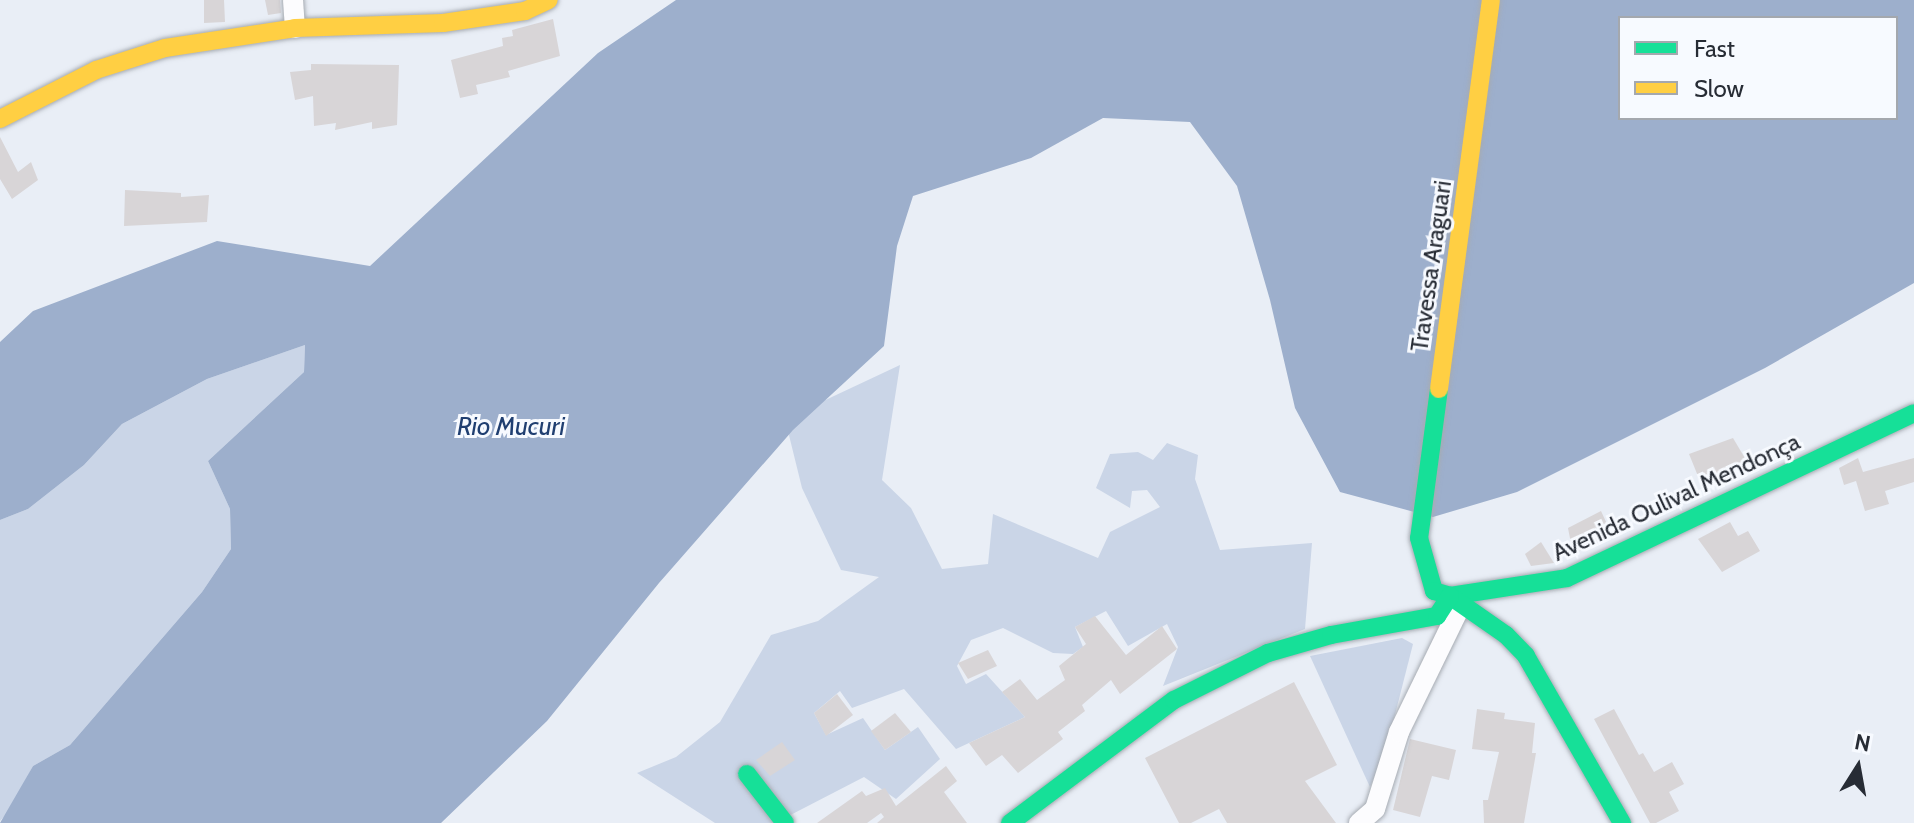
<!DOCTYPE html>
<html>
<head>
<meta charset="utf-8">
<style>
	body { margin:0 }
	#map { position:relative; width:1914px; height:823px; overflow:hidden; background:#e9eef6; font-family:Cabin,sans-serif }
	div>[style] { position:absolute }
	.green>* { inset:0; background:#cad5e7 }
	.water>* { inset:0; background:#9dafcc }
	.building>* { inset:0; background:#d8d5d7 }
	.roads { filter:drop-shadow(0 0 2px #a6abb2) drop-shadow(0 0 2px #a6abb2) }
	.street>* { height:20px; margin:-10px; padding:0 10px; transform-origin:10px; border-radius:10px; background:#fcfcfe }
	.fast>* { height:18px; margin:-9px; padding:0 9px; transform-origin:9px; border-radius:9px; background:#16e098 }
	.slow>* { height:18px; margin:-9px; padding:0 9px; transform-origin:9px; border-radius:9px; background:#ffcf43 }
	span { translate:-50% -50%; white-space:nowrap; text-align:center; line-height:1.15; -webkit-text-stroke:6px #f7faff; paint-order:stroke }
	.street-label { font-size:24px; color:#272c35 }
	.water-label { font-size:26px; color:#203f71; font-style:italic }
	.legend { position:absolute; left:1618px; top:16px; width:280px; height:104px; box-sizing:border-box; background:#f7faff; border:2px solid #a4a8ae; margin:0; padding:10px 14px; list-style:none; font-size:24px; color:#272c35 }
	.legend li { display:flex; align-items:center; gap:16px; height:40px }
	.legend b { width:40px; border:2px solid #a4a8ae }
	.north { position:absolute; left:1818px; top:727px; width:80px; height:80px; -webkit-text-stroke:6px #f7faff; paint-order:stroke; rotate:11deg; font-size:22px; font-weight:700; line-height:32px; text-align:center; color:#272c35 }
	.north::after { content:''; display:block; margin:auto; width:28px; height:36px; background:#272c35; clip-path:polygon(50% 0,100% 100%,50% 72%,0 100%) }
</style>
</head>
<body>
<div id="map">
	<div class="green">
		<i style="clip-path:polygon(305px 345px,304px 372px,208px 461px,230px 509px,231px 549px,202px 592px,70px 745px,33px 766px,9px 811px,0 821px,0 520px,28px 509px,84px 465px,122px 424px,207px 379px)"></i>
		<i style="clip-path:polygon(900px 365px,882px 480px,911px 508px,942px 569px,988px 564px,993px 514px,1098px 558px,1110px 532px,1160px 507px,1147px 490px,1132px 491px,1130px 508px,1096px 488px,1110px 454px,1138px 452px,1153px 460px,1167px 443px,1198px 455px,1195px 479px,1220px 550px,1312px 543px,1305px 629px,1163px 686px,1178px 647px,1167px 624px,1128px 646px,1106px 611px,1075px 627px,1083px 647px,1073px 654px,1053px 653px,1003px 628px,971px 640px,957px 666px,966px 684px,986px 674px,1025px 717px,956px 749px,904px 689px,852px 708px,840px 691px,814px 713px,826px 735px,863px 718px,885px 750px,918px 727px,940px 759px,896px 799px,864px 777px,775px 823px,715px 823px,637px 773px,676px 757px,720px 722px,771px 635px,818px 621px,879px 577px,841px 570px,802px 488px,785px 419px)"></i>
		<i style="clip-path:polygon(1402px 638px,1413px 644px,1387px 746px,1370px 787px,1310px 656px)"></i>
	</div>
	<div class="water">
		<i style="clip-path:polygon(evenodd,676px 0,1914px 0,1914px 283px,1765px 368px,1517px 492px,1433px 517px,1340px 492px,1295px 408px,1270px 300px,1237px 186px,1190px 122px,1103px 118px,1031px 158px,913px 196px,897px 246px,884px 346px,793px 430px,659px 583px,547px 721px,441px 823px,0 823px,33px 766px,70px 745px,202px 592px,231px 549px,230px 509px,208px 461px,304px 372px,305px 345px,207px 379px,122px 424px,84px 465px,28px 509px,0 520px,0 342px,33px 311px,217px 241px,370px 266px,598px 53px,676px 0,1620px 18px,1896px 18px,1896px 118px,1620px 118px,1620px 18px)"></i>
	</div>
	<div class="building">
		<i style="clip-path:polygon(204px 0,224px 0,225px 22px,204px 23px)"></i>
		<i style="clip-path:polygon(265px 0,280px 0,281px 13px,268px 15px)"></i>
		<i style="clip-path:polygon(553px 19px,560px 56px,508px 71px,510px 77px,476px 85px,478px 94px,460px 98px,451px 60px,503px 46px,502px 38px,513px 36px,512px 30px)"></i>
		<i style="clip-path:polygon(311px 64px,399px 65px,397px 125px,372px 129px,372px 122px,335px 130px,336px 123px,314px 126px,313px 96px,295px 100px,290px 72px,311px 70px)"></i>
		<i style="clip-path:polygon(0 137px,18px 172px,31px 162px,38px 180px,12px 199px,0 179px)"></i>
		<i style="clip-path:polygon(125px 190px,181px 193px,181px 197px,209px 195px,207px 222px,124px 226px)"></i>
		<i style="clip-path:polygon(1733px 438px,1749px 465px,1702px 486px,1689px 454px)"></i>
		<i style="clip-path:polygon(1858px 458px,1863px 472px,1914px 458px,1914px 482px,1885px 491px,1889px 504px,1865px 511px,1856px 481px,1844px 485px,1839px 468px)"></i>
		<i style="clip-path:polygon(1601px 511px,1613px 537px,1573px 554px,1568px 528px)"></i>
		<i style="clip-path:polygon(1730px 522px,1738px 536px,1748px 531px,1760px 551px,1722px 572px,1698px 539px)"></i>
		<i style="clip-path:polygon(1541px 542px,1554px 563px,1531px 566px,1525px 554px)"></i>
		<i style="clip-path:polygon(1095px 616px,1126px 655px,1162px 626px,1177px 649px,1120px 694px,1111px 680px,1082px 705px,1085px 711px,1058px 732px,1063px 739px,1018px 773px,1002px 755px,986px 766px,969px 743px,1025px 717px,1002px 692px,1020px 679px,1037px 700px,1065px 680px,1059px 666px,1086px 644px,1075px 627px)"></i>
		<i style="clip-path:polygon(988px 650px,997px 666px,968px 679px,958px 663px)"></i>
		<i style="clip-path:polygon(1294px 682px,1337px 765px,1305px 781px,1336px 823px,1227px 823px,1219px 809px,1191px 823px,1179px 823px,1145px 758px)"></i>
		<i style="clip-path:polygon(837px 694px,853px 715px,826px 736px,814px 713px)"></i>
		<i style="clip-path:polygon(1477px 709px,1505px 713px,1504px 719px,1535px 723px,1532px 753px,1536px 753px,1524px 823px,1484px 823px,1483px 800px,1488px 800px,1499px 752px,1472px 749px)"></i>
		<i style="clip-path:polygon(1614px 709px,1639px 755px,1643px 753px,1654px 772px,1672px 762px,1684px 784px,1669px 792px,1679px 811px,1656px 823px,1650px 823px,1594px 719px)"></i>
		<i style="clip-path:polygon(895px 713px,911px 732px,885px 750px,871px 731px)"></i>
		<i style="clip-path:polygon(1410px 739px,1456px 750px,1449px 780px,1432px 776px,1420px 817px,1393px 810px)"></i>
		<i style="clip-path:polygon(782px 742px,795px 760px,770px 776px,756px 760px)"></i>
		<i style="clip-path:polygon(946px 766px,957px 781px,944px 792px,967px 823px,877px 823px,884px 817px,881px 813px,867px 823px,817px 823px,862px 791px,866px 796px,885px 788px,896px 806px)"></i>
	</div>
	<div class="roads">
		<div class="street">
			<i style="left:293px;top:0;width:28px;rotate:86deg"></i>
			<i style="left:1359px;top:823px;width:21px;rotate:-41deg"></i>
			<i style="left:1375px;top:809px;width:81px;rotate:-72.7deg"></i>
			<i style="left:1399px;top:732px;width:141px;rotate:-64deg"></i>
		</div>
		<div class="fast">
			<i style="left:1439px;top:389px;width:150px;rotate:97.6deg"></i>
			<i style="left:1419px;top:538px;width:55px;rotate:74.2deg"></i>
			<i style="left:1434px;top:591px;width:17px;rotate:17deg"></i>
			<i style="left:1450px;top:596px;width:118px;rotate:-8.7deg"></i>
			<i style="left:1567px;top:578px;width:384px;rotate:-25.4deg"></i>
			<i style="left:1450px;top:596px;width:68px;rotate:34.9deg"></i>
			<i style="left:1506px;top:635px;width:29px;rotate:46deg"></i>
			<i style="left:1526px;top:656px;width:193px;rotate:60.1deg"></i>
			<i style="left:747px;top:774px;width:62px;rotate:52.2deg"></i>
			<i style="left:1010px;top:823px;width:205px;rotate:-36.9deg"></i>
			<i style="left:1174px;top:700px;width:105px;rotate:-26.6deg"></i>
			<i style="left:1268px;top:653px;width:66px;rotate:-15.9deg"></i>
			<i style="left:1331px;top:635px;width:108px;rotate:-10.2deg"></i>
			<i style="left:1437px;top:616px;width:24px;rotate:-57deg"></i>
		</div>
		<div class="slow">
			<i style="left:0;top:119px;width:108px;rotate:-27deg"></i>
			<i style="left:96px;top:70px;width:72px;rotate:-17.7deg"></i>
			<i style="left:165px;top:48px;width:132px;rotate:-8.7deg"></i>
			<i style="left:295px;top:28px;width:148px;rotate:-1.9deg"></i>
			<i style="left:443px;top:23px;width:83px;rotate:-8.3deg"></i>
			<i style="left:525px;top:11px;width:26px;rotate:-25deg"></i>
			<i style="left:1439px;top:389px;width:392px;rotate:-82.4deg"></i>
		</div>
	</div>
	<div class="street-label">
		<span style="left:1431px;top:266px;rotate:-82deg">Travessa Araguari</span>
		<span style="left:1676px;top:497px;rotate:-25deg">Avenida Oulival Mendonça</span>
	</div>
	<div class="water-label">
		<span style="left:511px;top:427px">Rio Mucuri</span>
	</div>
	<ul class="legend">
	<li><b style="height:10px;background:#16e098"></b>Fast</li>
	<li><b style="height:10px;background:#ffcf43"></b>Slow</li>
	</ul>
	<div class="north">N</div>
</div>
</body>
</html>
